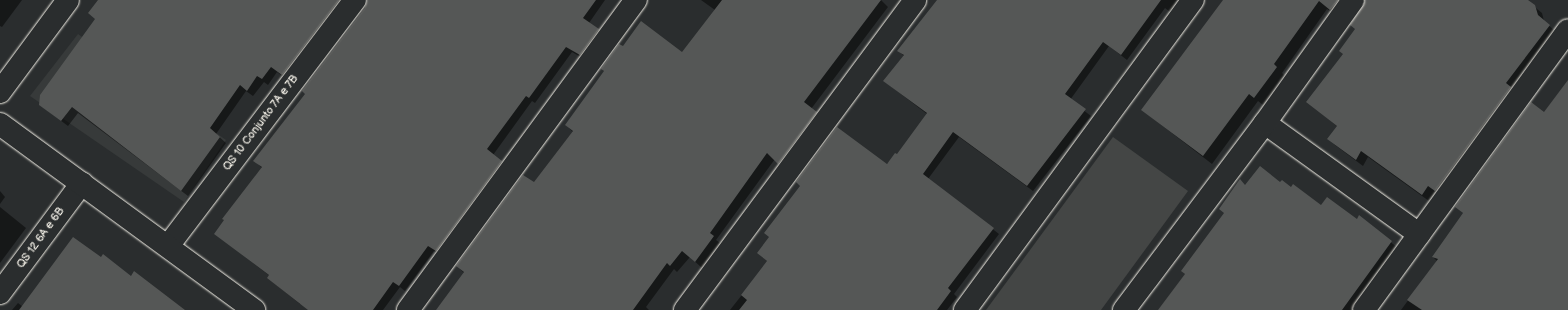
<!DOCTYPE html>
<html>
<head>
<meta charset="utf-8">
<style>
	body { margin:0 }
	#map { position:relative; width:1568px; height:310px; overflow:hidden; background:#2a2d2e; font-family:"Balsamiq Sans",sans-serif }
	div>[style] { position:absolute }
	.built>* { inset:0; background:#373a3a }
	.green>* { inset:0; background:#444645 }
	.shadow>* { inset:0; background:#0007 }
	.building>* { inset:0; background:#555756 }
	.roads { filter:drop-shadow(0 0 1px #f4f1e8) drop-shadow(0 0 1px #f4f1e8) }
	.minor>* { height:22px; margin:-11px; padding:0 11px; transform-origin:11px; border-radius:11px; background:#2a2d2e }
	.tertiary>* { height:22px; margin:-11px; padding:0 11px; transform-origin:11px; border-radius:11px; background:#2a2d2e }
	span { translate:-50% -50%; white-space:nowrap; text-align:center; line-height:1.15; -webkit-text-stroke:4px #2a2d2e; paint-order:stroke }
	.street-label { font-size:11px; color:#f4f1e8 }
</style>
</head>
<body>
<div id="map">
	<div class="built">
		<i style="clip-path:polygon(78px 34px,226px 140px,184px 202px,30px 96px)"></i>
	</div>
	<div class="green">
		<i style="clip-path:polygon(1113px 137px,1188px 191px,1150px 243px,1101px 310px,986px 310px)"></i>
	</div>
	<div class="shadow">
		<i style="clip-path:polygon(0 0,22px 0,2px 27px,0 26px)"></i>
		<i style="clip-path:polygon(99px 0,340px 0,346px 6px,289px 81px,277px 72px,268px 85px,264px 82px,253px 96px,246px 91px,216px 134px,226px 143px,188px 196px,78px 113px,68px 126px,40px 105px,96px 19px)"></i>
		<i style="clip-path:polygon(381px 0,605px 0,589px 23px,604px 36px,586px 60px,572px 52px,535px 103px,532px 101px,493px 155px,507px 168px,442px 256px,434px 251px,405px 291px,400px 287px,383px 310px,324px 310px,305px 296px,300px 304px,274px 283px,270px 276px,215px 234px,262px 168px,254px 160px)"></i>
		<i style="clip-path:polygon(701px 0,881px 0,888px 7px,811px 109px,822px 119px,785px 169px,775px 159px,716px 240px,720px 243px,702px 268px,690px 257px,677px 272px,674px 269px,646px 307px,649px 310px,437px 310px,464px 273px,457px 266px,534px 183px,573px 132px,566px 125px,605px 72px,602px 69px,623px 47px,682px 53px,715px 10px)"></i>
		<i style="clip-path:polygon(966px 0,1178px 0,1170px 12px,1165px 8px,1127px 60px,1109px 46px,1070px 100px,1091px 116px,1033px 191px,959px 137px,928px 179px,999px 234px,954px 294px,957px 297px,947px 310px,730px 310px,768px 262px,758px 253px,898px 156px,927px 114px,884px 81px,904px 56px,899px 51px)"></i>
		<i style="clip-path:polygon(1224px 0,1341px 0,1332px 12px,1327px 9px,1282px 73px,1285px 76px,1263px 105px,1258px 101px,1212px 164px,1142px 110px)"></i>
		<i style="clip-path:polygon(1384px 0,1526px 0,1542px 13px,1544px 21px,1556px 32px,1442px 198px,1435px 192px,1429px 201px,1368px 157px,1363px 166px,1335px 145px,1328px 139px,1338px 127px,1308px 102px)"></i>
		<i style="clip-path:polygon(1568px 83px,1568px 310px,1401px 310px,1437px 261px,1433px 257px,1464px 214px,1456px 207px,1545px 113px)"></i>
		<i style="clip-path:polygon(1281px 183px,1321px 206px,1357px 220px,1359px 217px,1398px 248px,1360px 310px,1159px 310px,1186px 275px,1182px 271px,1246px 186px)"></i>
		<i style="clip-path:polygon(0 191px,5px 197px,0 204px)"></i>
		<i style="clip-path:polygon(0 207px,26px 228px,0 263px)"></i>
		<i style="clip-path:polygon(101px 258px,184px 310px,12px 310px,18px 303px,23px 307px)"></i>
	</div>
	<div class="building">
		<i style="clip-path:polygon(98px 0,339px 0,282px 75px,271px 67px,262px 79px,257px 76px,247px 91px,240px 85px,210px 128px,220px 137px,181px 191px,72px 107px,61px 121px,39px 105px,40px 95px,95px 19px,88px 13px)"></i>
		<i style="clip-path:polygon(367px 0,596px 0,583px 18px,599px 29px,580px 55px,566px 47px,529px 98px,526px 96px,487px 149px,502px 161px,436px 251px,428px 246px,399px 286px,393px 282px,373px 310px,308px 310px,267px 278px,269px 275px,214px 234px,224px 220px,222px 219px,262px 167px,253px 161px,305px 94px,302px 91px,365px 8px)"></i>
		<i style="clip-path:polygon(722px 0,881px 0,804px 102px,817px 112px,778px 164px,767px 153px,710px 233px,714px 236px,695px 262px,682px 251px,670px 266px,667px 263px,633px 310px,436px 310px,464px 272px,456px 266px,523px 175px,534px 182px,573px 131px,565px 125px,604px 71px,601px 69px,619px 44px,623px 46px,641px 21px,682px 52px)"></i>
		<i style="clip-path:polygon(937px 0,1161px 0,1121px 55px,1103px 42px,1065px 94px,1086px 109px,1027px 186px,953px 132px,923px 174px,994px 228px,948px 288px,951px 291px,937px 310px,739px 310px,747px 300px,741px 295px,767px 261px,757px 253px,769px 237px,764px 233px,800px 186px,796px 182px,837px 127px,887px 164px,895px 153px,897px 154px,927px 113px,883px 81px,904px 55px,897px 51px)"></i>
		<i style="clip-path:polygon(1223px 0,1338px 0,1330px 10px,1319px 1px,1274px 64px,1277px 67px,1254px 98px,1249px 94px,1203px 156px,1141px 110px)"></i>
		<i style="clip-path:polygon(1365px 0,1528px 0,1535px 5px,1538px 15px,1550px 25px,1506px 83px,1511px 87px,1435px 191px,1428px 186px,1422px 195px,1361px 151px,1356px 160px,1327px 139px,1337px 126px,1306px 102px,1343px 54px,1339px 51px,1355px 29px,1350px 25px)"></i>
		<i style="clip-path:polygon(1568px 80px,1568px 310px,1422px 310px,1407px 300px,1438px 259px,1432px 257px,1463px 213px,1455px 207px,1531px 102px,1544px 112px)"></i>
		<i style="clip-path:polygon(1260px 166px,1280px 182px,1282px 180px,1291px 187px,1293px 184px,1321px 205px,1327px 197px,1357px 219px,1359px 215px,1392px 241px,1342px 310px,1158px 310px,1185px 274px,1181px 271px,1224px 213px,1219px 209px,1240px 179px,1245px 185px)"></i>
		<i style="clip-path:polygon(73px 237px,101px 257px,103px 254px,131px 276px,134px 271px,185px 310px,19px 310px)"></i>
	</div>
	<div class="roads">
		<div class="minor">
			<i style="left:0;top:92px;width:114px;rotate:-53.5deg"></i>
			<i style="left:1265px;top:123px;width:190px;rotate:35.8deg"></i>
			<i style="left:168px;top:246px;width:309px;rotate:-52.8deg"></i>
			<i style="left:0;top:293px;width:137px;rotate:-53.3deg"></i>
			<i style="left:408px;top:310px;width:385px;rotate:-53.7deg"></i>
			<i style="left:685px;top:310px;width:386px;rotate:-53.4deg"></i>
			<i style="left:965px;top:310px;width:385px;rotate:-53.7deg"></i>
			<i style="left:1124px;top:310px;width:234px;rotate:-53deg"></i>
			<i style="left:1265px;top:123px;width:151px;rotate:-54.4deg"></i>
			<i style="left:1364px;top:310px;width:346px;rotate:-53.9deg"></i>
		</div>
		<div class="tertiary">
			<i style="left:0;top:124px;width:315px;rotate:36.2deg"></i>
		</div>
	</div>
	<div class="street-label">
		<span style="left:261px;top:123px;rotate:-53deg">QS 10 Conjunto 7A e 7B</span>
		<span style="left:41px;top:238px;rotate:-54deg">QS 12 6A e 6B</span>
	</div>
</div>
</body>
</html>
